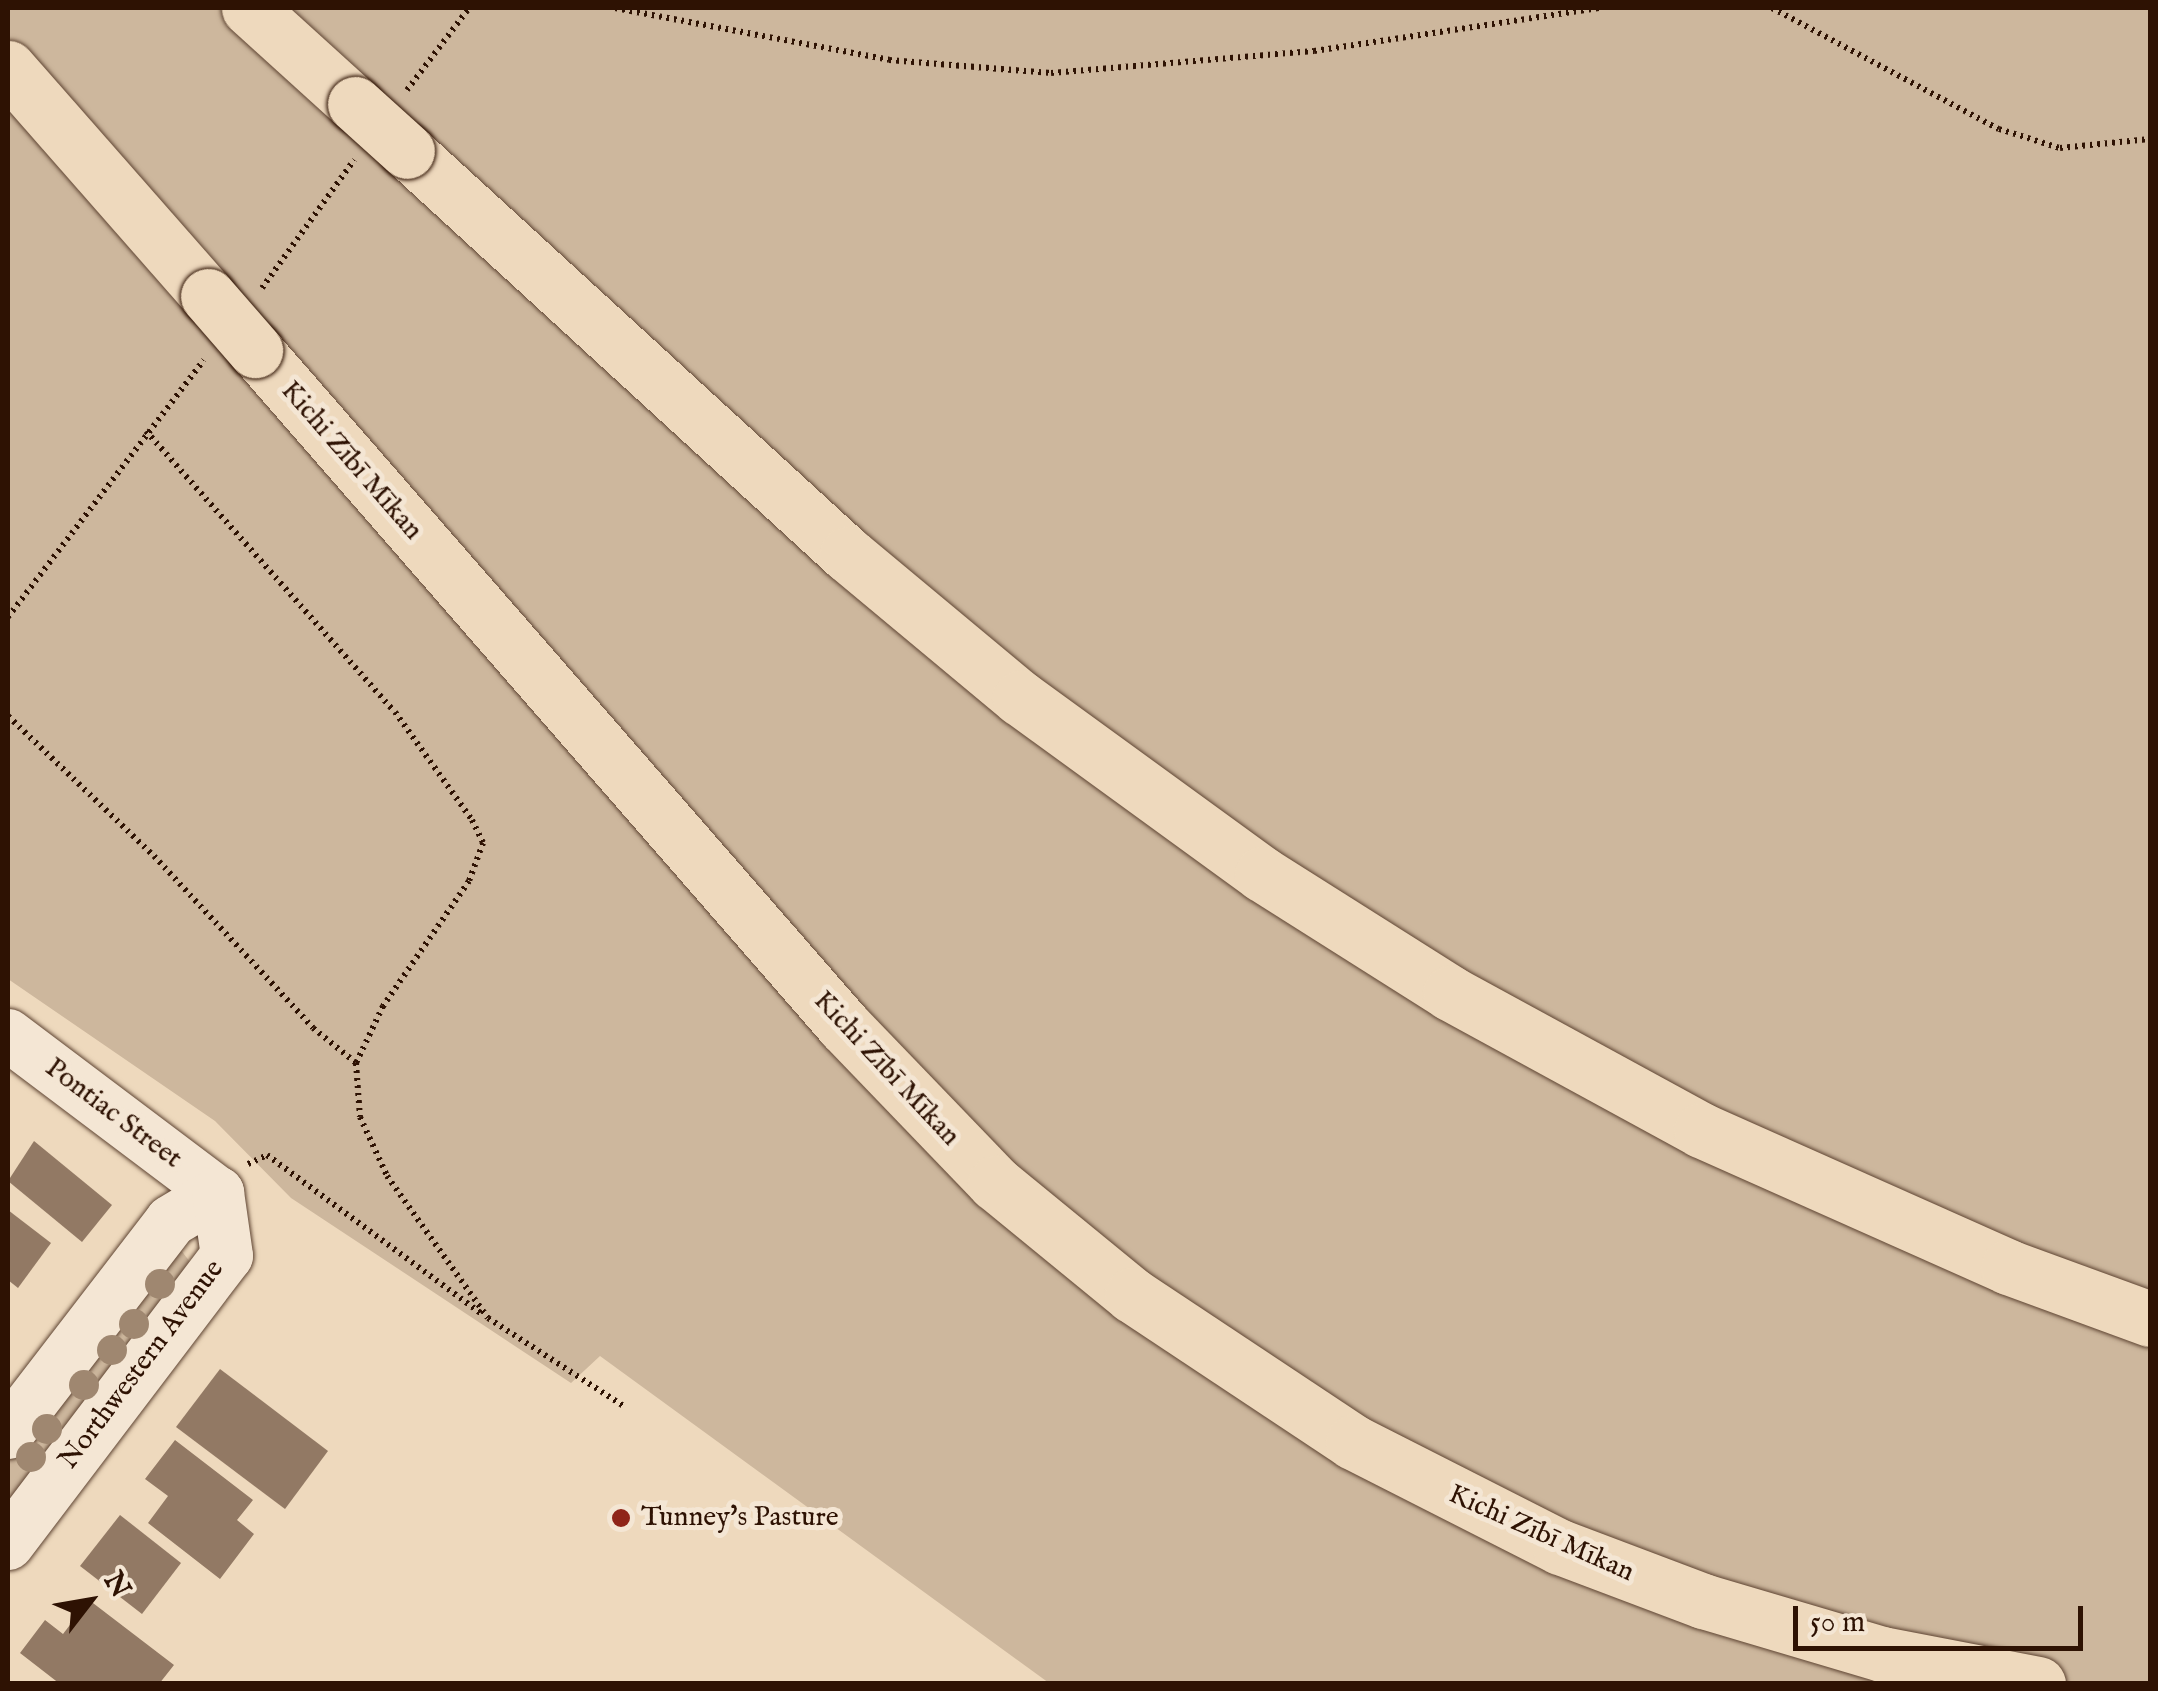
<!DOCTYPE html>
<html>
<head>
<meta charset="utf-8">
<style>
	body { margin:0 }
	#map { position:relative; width:2158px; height:1691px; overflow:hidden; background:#eed9bd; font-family:"IM FELL English",serif }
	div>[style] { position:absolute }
	.green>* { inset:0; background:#cdb79d }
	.building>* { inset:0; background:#927964 }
	.path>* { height:6px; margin-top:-3px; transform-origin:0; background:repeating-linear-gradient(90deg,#2e1203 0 2.5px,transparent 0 7.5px) }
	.roads { filter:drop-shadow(0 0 2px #5e4432) drop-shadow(0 0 2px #5e4432) }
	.minor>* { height:52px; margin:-26px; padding:0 26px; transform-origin:26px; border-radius:26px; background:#f4e6d4 }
	.highway>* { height:55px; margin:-27.5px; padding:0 27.5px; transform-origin:27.5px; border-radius:27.5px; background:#eed9bd }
	.bridges { filter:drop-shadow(0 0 2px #2e1203) drop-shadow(0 0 2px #2e1203) }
	.highway-bridge>* { height:55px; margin:-27.5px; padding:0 27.5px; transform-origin:27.5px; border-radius:27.5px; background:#eed9bd }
	.trees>* { width:30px; height:30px; margin:-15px; border-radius:50%; background:#9f8770 }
	.dots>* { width:28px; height:28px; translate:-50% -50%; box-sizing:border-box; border:5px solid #f4e6d4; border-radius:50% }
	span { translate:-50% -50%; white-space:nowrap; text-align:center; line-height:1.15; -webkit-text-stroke:10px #f4e6d4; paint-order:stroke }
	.street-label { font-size:28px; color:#2e1203 }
	.poi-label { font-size:28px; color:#2e1203 }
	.left { translate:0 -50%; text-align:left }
	.frame { position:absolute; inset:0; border:10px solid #2e1203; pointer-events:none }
	.north { position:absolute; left:40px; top:1551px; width:100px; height:100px; -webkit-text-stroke:8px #f4e6d4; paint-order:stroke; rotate:59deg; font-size:28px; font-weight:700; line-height:40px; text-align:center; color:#2e1203 }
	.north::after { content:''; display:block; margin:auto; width:35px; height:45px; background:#2e1203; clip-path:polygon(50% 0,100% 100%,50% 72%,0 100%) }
	.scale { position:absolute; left:1793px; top:1606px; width:290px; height:45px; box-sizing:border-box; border:5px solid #2e1203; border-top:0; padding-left:12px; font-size:30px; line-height:35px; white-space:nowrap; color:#2e1203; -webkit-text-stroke:8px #f4e6d4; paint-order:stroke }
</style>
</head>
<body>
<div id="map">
	<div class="green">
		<i style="clip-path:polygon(8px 8px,2150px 8px,2150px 1683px,1049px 1683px,600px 1356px,571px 1383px,291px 1198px,215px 1121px,8px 979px)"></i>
		<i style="clip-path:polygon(177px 1245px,197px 1271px,8px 1521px,8px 1456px)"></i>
	</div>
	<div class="building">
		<i style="clip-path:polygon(34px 1141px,112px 1205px,82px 1242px,8px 1181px)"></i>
		<i style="clip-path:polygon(8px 1210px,51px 1243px,18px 1288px,8px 1280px)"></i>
		<i style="clip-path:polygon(220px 1369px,328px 1451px,285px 1509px,176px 1427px)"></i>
		<i style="clip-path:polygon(175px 1440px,253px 1500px,237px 1520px,254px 1534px,220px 1579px,148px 1523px,168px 1496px,145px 1479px)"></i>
		<i style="clip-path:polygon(120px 1515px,181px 1563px,142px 1614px,80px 1566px)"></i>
		<i style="clip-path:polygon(89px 1600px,174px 1665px,159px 1684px,60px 1684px,20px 1653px,45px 1620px,63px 1634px)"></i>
	</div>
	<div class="path">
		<i style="left:615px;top:8px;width:279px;rotate:10.7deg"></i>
		<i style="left:889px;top:60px;width:163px;rotate:4.6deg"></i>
		<i style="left:1051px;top:73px;width:264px;rotate:-4.8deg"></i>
		<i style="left:1314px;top:51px;width:288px;rotate:-8.6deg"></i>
		<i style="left:1772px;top:8px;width:257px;rotate:28.1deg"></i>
		<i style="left:1999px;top:129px;width:64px;rotate:17.3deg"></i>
		<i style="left:2060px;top:148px;width:90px;rotate:-5.7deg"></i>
		<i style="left:407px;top:90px;width:103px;rotate:-52.9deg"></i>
		<i style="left:262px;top:288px;width:158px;rotate:-54.3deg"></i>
		<i style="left:146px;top:431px;width:375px;rotate:48.5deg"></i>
		<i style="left:395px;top:712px;width:133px;rotate:54.5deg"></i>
		<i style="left:472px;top:820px;width:25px;rotate:64deg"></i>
		<i style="left:483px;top:843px;width:40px;rotate:110.2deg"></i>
		<i style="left:469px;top:881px;width:152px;rotate:124.5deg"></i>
		<i style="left:383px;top:1006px;width:63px;rotate:115.3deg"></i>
		<i style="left:356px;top:1063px;width:54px;rotate:85.8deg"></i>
		<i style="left:360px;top:1117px;width:65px;rotate:65.4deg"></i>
		<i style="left:387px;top:1176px;width:174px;rotate:54.6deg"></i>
		<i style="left:488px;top:1318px;width:163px;rotate:33deg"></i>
		<i style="left:8px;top:617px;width:323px;rotate:-52.7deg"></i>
		<i style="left:8px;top:716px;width:202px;rotate:43.8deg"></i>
		<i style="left:154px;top:856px;width:234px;rotate:47.2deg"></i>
		<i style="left:313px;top:1028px;width:55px;rotate:39.1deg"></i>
		<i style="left:248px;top:1164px;width:21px;rotate:-25deg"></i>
		<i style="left:267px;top:1155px;width:269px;rotate:36.5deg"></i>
	</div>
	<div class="roads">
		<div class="minor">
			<i style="left:8px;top:1035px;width:263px;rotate:37deg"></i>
			<i style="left:8px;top:1433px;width:267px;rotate:-52.4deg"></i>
			<i style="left:171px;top:1221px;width:55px;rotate:-30.8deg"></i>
			<i style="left:8px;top:1544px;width:362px;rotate:-52.8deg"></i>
			<i style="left:227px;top:1256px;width:64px;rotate:-98.1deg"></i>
		</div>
		<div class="highway">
			<i style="left:249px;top:8px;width:143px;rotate:42.2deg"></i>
			<i style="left:8px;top:68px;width:303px;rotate:48.7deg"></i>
			<i style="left:407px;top:151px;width:597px;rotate:42.49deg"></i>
			<i style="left:847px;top:554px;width:225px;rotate:39.8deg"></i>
			<i style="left:1020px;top:698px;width:299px;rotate:36deg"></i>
			<i style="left:1262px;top:874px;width:222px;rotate:32.3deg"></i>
			<i style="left:1450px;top:993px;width:286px;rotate:28.6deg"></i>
			<i style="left:1701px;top:1130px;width:336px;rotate:24deg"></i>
			<i style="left:2008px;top:1267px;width:151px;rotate:20.1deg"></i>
			<i style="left:255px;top:350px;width:897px;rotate:48.93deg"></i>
			<i style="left:844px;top:1026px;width:218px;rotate:46.1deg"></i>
			<i style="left:995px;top:1183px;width:177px;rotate:39.3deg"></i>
			<i style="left:1132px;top:1295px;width:265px;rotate:33.6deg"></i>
			<i style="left:1353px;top:1442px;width:232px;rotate:26.9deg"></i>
			<i style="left:1560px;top:1547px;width:153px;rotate:20.7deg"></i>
			<i style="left:1703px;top:1601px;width:187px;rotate:16.5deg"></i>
			<i style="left:1882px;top:1654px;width:159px;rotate:10.9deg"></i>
		</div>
	</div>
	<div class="bridges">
		<div class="highway-bridge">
			<i style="left:355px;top:104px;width:70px;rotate:42.1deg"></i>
			<i style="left:208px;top:296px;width:72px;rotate:49deg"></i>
		</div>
	</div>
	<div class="trees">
		<i style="left:160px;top:1284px"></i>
		<i style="left:134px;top:1324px"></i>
		<i style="left:112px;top:1350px"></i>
		<i style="left:84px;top:1385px"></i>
		<i style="left:47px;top:1429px"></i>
		<i style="left:31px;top:1457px"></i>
	</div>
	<div class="dots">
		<i style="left:621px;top:1518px;background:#8f2418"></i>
	</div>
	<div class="street-label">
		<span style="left:351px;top:461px;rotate:49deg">Kichi Zībī Mīkan</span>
		<span style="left:886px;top:1069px;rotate:47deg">Kichi Zībī Mīkan</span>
		<span style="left:113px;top:1114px;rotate:37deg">Pontiac Street</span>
		<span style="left:142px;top:1365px;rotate:-53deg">Northwestern Avenue</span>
		<span style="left:1541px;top:1534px;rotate:24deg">Kichi Zībī Mīkan</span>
	</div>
	<div class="poi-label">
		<span class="left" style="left:641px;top:1518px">Tunney's Pasture</span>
	</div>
	<div class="frame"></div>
	<div class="north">N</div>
	<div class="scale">50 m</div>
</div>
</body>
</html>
